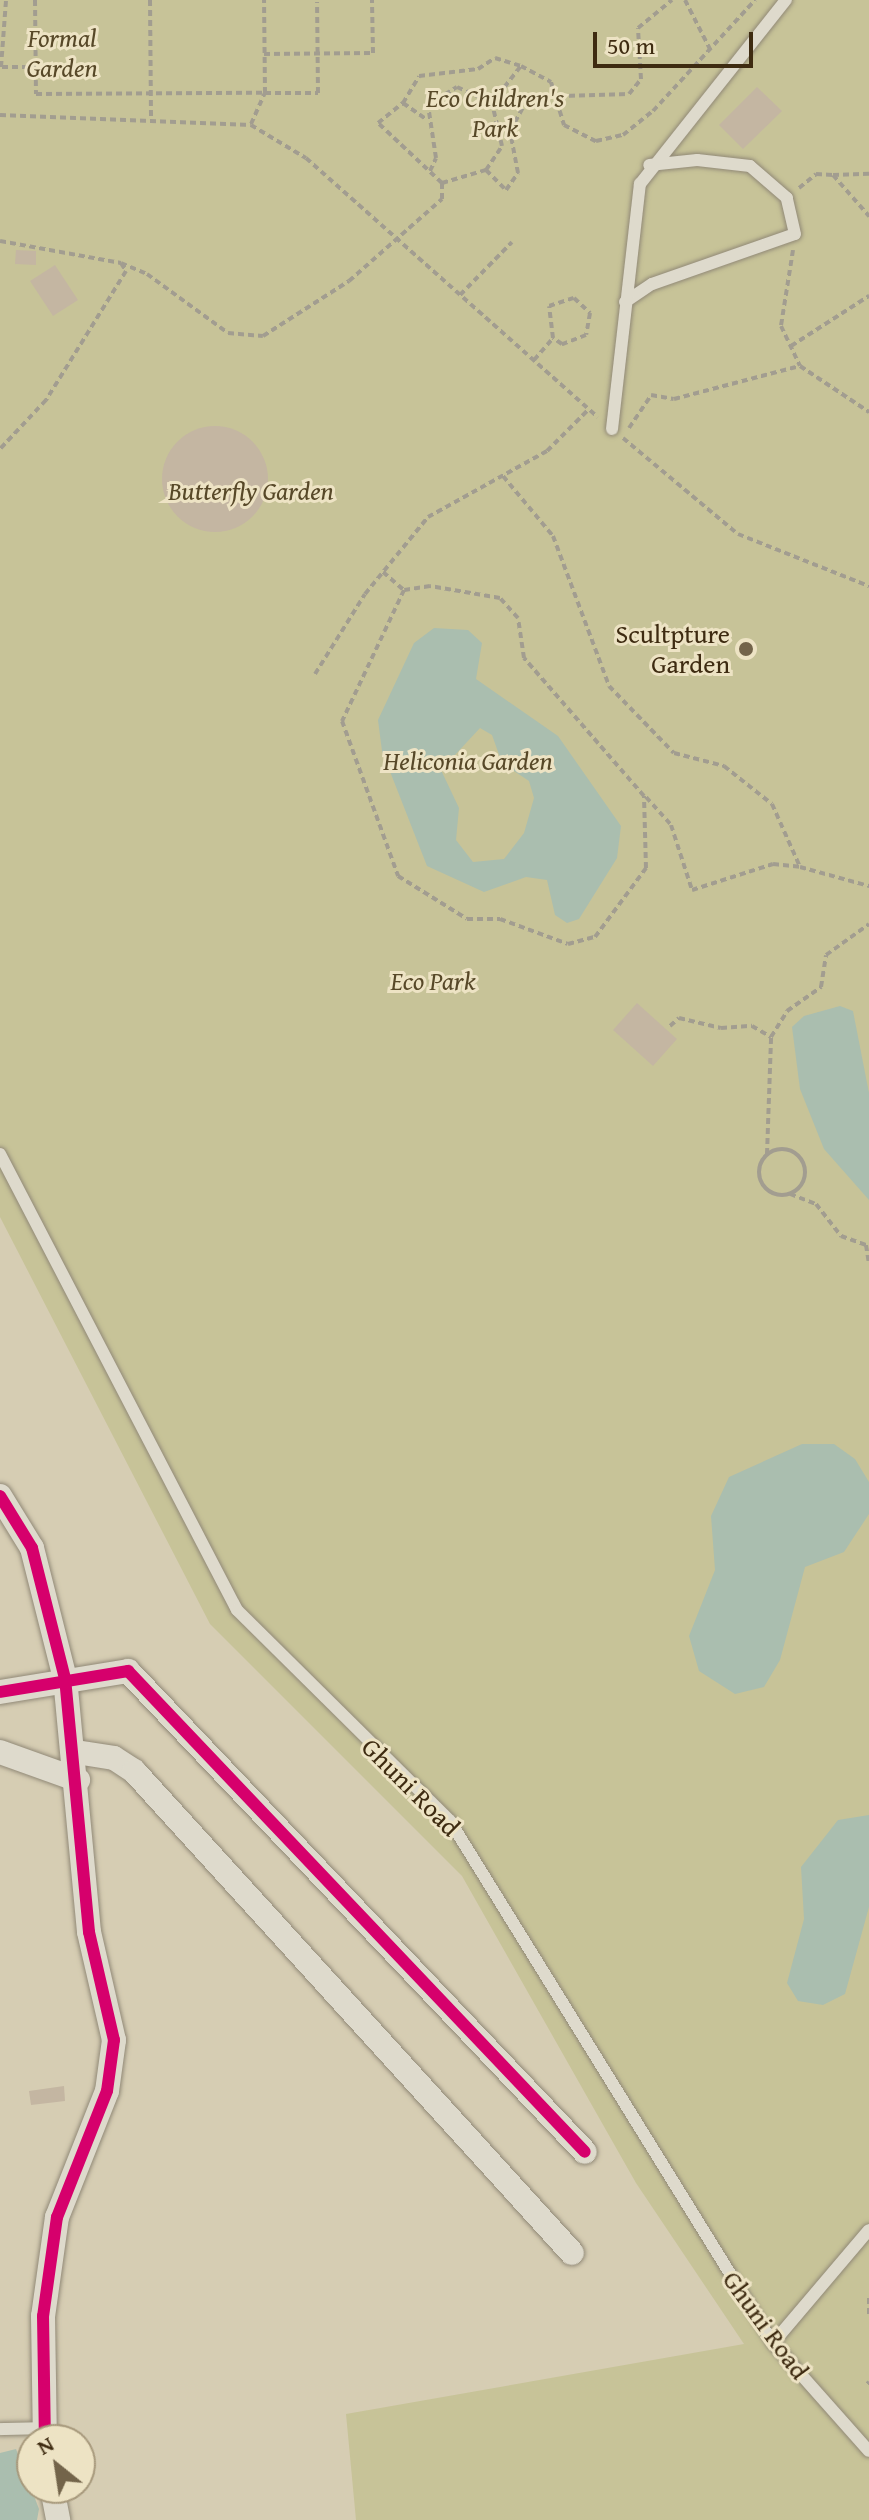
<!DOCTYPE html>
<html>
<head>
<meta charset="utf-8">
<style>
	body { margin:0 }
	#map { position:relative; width:869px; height:2520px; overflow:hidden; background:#d6cdb3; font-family:"Gentium Book Plus",serif }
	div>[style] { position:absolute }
	.green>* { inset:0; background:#c7c398 }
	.water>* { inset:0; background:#aabeaf }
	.building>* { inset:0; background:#c4b6a2 }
	.round { border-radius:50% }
	.path>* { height:4px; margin-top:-2px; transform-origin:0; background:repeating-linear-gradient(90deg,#a29d90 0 6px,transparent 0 10px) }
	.path>.ring { margin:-2px; padding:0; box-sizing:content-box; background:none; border:4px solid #a29d90; border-radius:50% }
	.roads { filter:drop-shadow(0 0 2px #918977) drop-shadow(0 0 2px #918977) }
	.service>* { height:12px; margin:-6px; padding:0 6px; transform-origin:6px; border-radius:6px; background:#dedacc }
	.minor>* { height:24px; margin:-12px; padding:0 12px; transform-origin:12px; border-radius:12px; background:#dedacc }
	.cycleway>* { height:12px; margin:-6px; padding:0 6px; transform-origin:6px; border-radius:6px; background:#d6006c }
	.dots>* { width:22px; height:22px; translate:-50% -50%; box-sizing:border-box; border:4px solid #ede3c4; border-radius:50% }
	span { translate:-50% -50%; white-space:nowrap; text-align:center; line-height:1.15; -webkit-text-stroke:6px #ede3c4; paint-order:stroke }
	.park-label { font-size:26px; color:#574828; font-style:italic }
	.poi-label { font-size:26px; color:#3e2b11 }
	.right { translate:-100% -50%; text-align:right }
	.street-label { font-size:26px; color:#3e2b11 }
	.north { position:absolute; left:16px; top:2424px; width:80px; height:80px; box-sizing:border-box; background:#ede3c4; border:2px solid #a7997c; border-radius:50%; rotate:330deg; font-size:22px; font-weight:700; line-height:32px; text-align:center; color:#3e2b11 }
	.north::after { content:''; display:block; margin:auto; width:28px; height:36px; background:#73644a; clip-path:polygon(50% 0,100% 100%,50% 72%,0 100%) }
	.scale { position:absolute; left:593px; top:32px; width:160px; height:36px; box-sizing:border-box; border:4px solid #3e2b11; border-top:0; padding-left:10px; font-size:24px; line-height:28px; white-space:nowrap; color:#3e2b11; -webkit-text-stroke:6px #ede3c4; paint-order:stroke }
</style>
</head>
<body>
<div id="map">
	<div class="green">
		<i style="clip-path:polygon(0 0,869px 0,869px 2520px,356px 2520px,346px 2414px,744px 2344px,636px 2183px,462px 1876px,210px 1624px,0 1217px)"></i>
	</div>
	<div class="water">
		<i style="clip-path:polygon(evenodd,434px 628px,468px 630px,482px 643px,476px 679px,558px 736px,621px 826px,617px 858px,579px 919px,567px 923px,555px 915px,547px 880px,526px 877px,484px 892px,427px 866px,382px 751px,378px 720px,414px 643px,434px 628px,480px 728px,492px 735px,502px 763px,529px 781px,534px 798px,524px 833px,504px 859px,473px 862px,456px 840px,459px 808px,441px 770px,480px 728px)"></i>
		<i style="clip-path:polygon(840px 1006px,853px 1011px,869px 1093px,869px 1200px,824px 1149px,800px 1089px,792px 1027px,804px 1016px)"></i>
		<i style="clip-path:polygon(802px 1444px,834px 1444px,855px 1459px,869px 1482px,869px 1514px,844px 1552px,805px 1567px,780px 1660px,764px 1687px,735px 1694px,699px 1671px,689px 1636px,715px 1570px,711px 1516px,729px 1477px)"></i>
		<i style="clip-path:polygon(869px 1815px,869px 1907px,845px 1994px,823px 2005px,798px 2001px,787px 1983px,804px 1919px,801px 1867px,838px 1820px)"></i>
		<i style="clip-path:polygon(16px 2449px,39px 2509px,37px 2520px,0 2520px,0 2453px)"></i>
	</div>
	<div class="building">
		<i style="clip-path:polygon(757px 87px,782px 111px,743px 149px,719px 125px)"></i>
		<i style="clip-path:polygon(16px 250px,36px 251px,36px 265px,15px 264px)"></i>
		<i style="clip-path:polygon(55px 265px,78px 300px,53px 316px,30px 281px)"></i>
		<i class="round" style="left:162px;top:426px;width:106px;height:106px"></i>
		<i style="clip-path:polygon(637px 1003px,677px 1039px,653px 1066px,613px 1030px)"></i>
		<i style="clip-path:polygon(64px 2086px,65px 2101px,31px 2105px,29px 2091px)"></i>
	</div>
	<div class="path">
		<i style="left:35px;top:0;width:94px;rotate:89.4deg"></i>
		<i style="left:36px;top:94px;width:229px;rotate:-0.3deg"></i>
		<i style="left:265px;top:93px;width:93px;rotate:-90.6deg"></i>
		<i style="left:150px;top:0;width:116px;rotate:89.5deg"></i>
		<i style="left:685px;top:0;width:57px;rotate:63deg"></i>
		<i style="left:264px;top:54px;width:109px;rotate:-0.5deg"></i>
		<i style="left:373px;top:53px;width:53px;rotate:-91.1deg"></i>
		<i style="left:1px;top:67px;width:67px;rotate:-85.7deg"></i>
		<i style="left:2px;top:67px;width:34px"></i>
		<i style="left:403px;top:103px;width:29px;rotate:35deg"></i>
		<i style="left:0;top:115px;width:251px;rotate:2.3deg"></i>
		<i style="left:251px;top:125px;width:64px;rotate:31deg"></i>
		<i style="left:306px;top:158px;width:390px;rotate:41.6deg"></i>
		<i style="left:251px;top:124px;width:34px;rotate:-66deg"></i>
		<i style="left:265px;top:93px;width:53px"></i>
		<i style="left:318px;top:93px;width:91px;rotate:-90.6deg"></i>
		<i style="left:486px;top:170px;width:28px;rotate:45deg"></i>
		<i style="left:506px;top:190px;width:21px;rotate:-55deg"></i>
		<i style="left:518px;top:173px;width:43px;rotate:-100.8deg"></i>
		<i style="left:510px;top:131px;width:39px;rotate:-61deg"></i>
		<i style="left:529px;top:97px;width:100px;rotate:-1.7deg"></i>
		<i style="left:629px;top:94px;width:19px;rotate:-51deg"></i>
		<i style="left:641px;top:79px;width:51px;rotate:-93.4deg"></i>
		<i style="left:638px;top:28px;width:44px;rotate:-39.5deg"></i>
		<i style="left:430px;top:171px;width:14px;rotate:-65deg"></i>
		<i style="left:436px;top:158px;width:54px;rotate:-98.6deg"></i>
		<i style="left:428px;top:105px;width:34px;rotate:-32deg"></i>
		<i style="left:457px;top:87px;width:37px;rotate:24deg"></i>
		<i style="left:833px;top:175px;width:36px;rotate:-2deg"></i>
		<i style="left:442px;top:183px;width:46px;rotate:-16.5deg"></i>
		<i style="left:486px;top:170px;width:29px;rotate:-56deg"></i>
		<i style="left:502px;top:146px;width:44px;rotate:-103.1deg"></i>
		<i style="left:492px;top:103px;width:46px;rotate:-52.1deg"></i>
		<i style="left:799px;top:188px;width:22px;rotate:-39deg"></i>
		<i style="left:816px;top:174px;width:17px;rotate:3deg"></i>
		<i style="left:833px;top:175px;width:55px;rotate:48.7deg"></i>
		<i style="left:0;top:241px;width:123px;rotate:10.3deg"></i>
		<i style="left:121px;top:263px;width:9px;rotate:58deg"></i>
		<i style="left:126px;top:271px;width:152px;rotate:121.8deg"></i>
		<i style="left:46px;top:400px;width:67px;rotate:133.2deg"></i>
		<i style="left:793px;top:250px;width:77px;rotate:99deg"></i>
		<i style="left:781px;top:326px;width:44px;rotate:64.6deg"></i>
		<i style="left:800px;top:366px;width:83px;rotate:33.7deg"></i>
		<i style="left:121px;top:263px;width:28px;rotate:23deg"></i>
		<i style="left:147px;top:274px;width:100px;rotate:36.1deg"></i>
		<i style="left:228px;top:333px;width:35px;rotate:5deg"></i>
		<i style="left:263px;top:336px;width:102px;rotate:-32.6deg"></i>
		<i style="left:349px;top:281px;width:124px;rotate:-41.4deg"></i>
		<i style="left:442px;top:199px;width:16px;rotate:-90deg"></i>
		<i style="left:442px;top:183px;width:88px;rotate:-136.8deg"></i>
		<i style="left:378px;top:123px;width:32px;rotate:-39deg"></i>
		<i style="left:403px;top:103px;width:31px;rotate:-59deg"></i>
		<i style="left:419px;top:76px;width:59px;rotate:-6.8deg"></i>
		<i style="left:478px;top:69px;width:20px;rotate:-33deg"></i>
		<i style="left:495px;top:58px;width:27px;rotate:17deg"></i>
		<i style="left:521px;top:66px;width:34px;rotate:28deg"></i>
		<i style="left:551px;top:82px;width:45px;rotate:73.2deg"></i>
		<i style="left:564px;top:125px;width:36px;rotate:27deg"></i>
		<i style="left:596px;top:141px;width:28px;rotate:-13deg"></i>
		<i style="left:623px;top:135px;width:38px;rotate:-39deg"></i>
		<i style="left:653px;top:111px;width:151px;rotate:-47.4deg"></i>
		<i style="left:460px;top:295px;width:74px;rotate:-45.5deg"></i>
		<i style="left:791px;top:346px;width:93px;rotate:-32.7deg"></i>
		<i style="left:534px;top:360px;width:29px;rotate:-49deg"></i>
		<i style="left:553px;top:338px;width:32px;rotate:-97deg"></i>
		<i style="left:549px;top:306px;width:26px;rotate:-18deg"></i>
		<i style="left:574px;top:298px;width:22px;rotate:43deg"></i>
		<i style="left:590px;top:313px;width:22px;rotate:100deg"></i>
		<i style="left:586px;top:335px;width:26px;rotate:159deg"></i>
		<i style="left:562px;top:344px;width:11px;rotate:-146deg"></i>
		<i style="left:629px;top:428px;width:40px;rotate:-56deg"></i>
		<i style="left:651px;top:395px;width:23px;rotate:10deg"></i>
		<i style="left:674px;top:399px;width:130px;rotate:-14.7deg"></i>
		<i style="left:623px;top:438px;width:150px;rotate:39.9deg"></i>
		<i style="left:738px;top:534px;width:141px;rotate:21.7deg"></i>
		<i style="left:503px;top:476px;width:78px;rotate:50.2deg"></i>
		<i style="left:553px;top:536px;width:160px;rotate:69.5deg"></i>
		<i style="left:609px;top:686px;width:93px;rotate:45.9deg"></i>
		<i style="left:674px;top:753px;width:52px;rotate:14.6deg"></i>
		<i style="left:724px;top:766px;width:61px;rotate:38.4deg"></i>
		<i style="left:772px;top:804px;width:69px;rotate:66deg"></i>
		<i style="left:800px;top:867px;width:72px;rotate:15.4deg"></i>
		<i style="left:383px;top:572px;width:28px;rotate:41deg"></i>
		<i style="left:404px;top:590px;width:145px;rotate:115.3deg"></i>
		<i style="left:342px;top:721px;width:165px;rotate:70.1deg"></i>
		<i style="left:398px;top:876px;width:81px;rotate:31.9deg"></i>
		<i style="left:467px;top:919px;width:33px"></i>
		<i style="left:500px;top:919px;width:72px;rotate:20.2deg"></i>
		<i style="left:568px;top:944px;width:28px;rotate:-15deg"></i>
		<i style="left:595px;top:937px;width:86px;rotate:-53.5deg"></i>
		<i style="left:646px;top:868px;width:72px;rotate:-91.6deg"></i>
		<i style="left:644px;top:796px;width:183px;rotate:-131deg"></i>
		<i style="left:524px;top:658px;width:40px;rotate:-98.5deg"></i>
		<i style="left:518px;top:618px;width:27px;rotate:-132deg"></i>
		<i style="left:500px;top:598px;width:71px;rotate:-170.3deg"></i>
		<i style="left:430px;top:586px;width:26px;rotate:171deg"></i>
		<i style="left:315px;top:674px;width:94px;rotate:-58deg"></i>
		<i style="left:365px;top:594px;width:99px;rotate:-50.7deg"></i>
		<i style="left:428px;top:517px;width:136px;rotate:-29deg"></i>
		<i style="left:547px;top:451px;width:59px;rotate:-45deg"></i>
		<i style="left:646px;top:797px;width:38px;rotate:48deg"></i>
		<i style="left:671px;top:825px;width:68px;rotate:72.1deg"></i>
		<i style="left:692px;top:890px;width:85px;rotate:-17.8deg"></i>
		<i style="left:773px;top:864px;width:27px;rotate:6deg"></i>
		<i style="left:670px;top:1026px;width:12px;rotate:-42deg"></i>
		<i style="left:679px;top:1018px;width:43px;rotate:13.4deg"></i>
		<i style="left:721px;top:1028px;width:31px;rotate:-4deg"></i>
		<i style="left:752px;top:1026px;width:22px;rotate:30deg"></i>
		<i class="ring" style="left:759px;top:1149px;width:42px;height:42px"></i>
		<i style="left:767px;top:1154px;width:117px;rotate:-88deg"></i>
		<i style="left:771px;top:1037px;width:31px;rotate:-58deg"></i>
		<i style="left:787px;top:1011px;width:42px;rotate:-35.2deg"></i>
		<i style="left:821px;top:987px;width:32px;rotate:-81deg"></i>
		<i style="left:826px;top:955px;width:53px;rotate:-35.8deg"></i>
		<i style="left:790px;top:1194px;width:28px;rotate:21deg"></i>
		<i style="left:816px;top:1204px;width:41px;rotate:52deg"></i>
		<i style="left:841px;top:1236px;width:27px;rotate:20deg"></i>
		<i style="left:866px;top:1245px;width:18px;rotate:81deg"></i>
		<i style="left:869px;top:2298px;width:16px;rotate:90deg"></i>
		<i style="left:867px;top:2384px;width:3px;rotate:-45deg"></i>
	</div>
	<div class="roads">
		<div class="service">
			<i style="left:625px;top:302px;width:32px;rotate:-34deg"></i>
			<i style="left:652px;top:284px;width:151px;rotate:-19.3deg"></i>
			<i style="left:795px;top:234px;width:37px;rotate:-103deg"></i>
			<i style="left:787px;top:198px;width:49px;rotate:-139.1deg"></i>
			<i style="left:750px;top:166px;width:53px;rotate:-173.5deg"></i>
			<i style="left:697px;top:160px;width:48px;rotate:174.1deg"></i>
			<i style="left:612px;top:429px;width:247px;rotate:-83.5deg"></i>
			<i style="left:640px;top:184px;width:235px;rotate:-51.6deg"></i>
			<i style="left:0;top:1154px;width:514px;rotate:62.54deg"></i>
			<i style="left:237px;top:1610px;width:300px;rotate:44.7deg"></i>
			<i style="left:450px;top:1821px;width:614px;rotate:58.25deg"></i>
			<i style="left:773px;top:2343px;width:144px;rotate:48.4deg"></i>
			<i style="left:773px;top:2343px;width:148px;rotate:-49.7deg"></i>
			<i style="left:0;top:2429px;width:43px;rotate:-1.3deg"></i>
		</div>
		<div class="minor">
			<i style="left:0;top:1496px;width:61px;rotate:58.4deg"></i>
			<i style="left:32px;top:1548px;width:134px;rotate:75.8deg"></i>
			<i style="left:65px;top:1678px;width:255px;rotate:84.6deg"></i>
			<i style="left:89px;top:1932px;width:111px;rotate:77deg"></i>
			<i style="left:114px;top:2040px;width:51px;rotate:97.8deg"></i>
			<i style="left:107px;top:2091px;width:136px;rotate:111.6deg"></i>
			<i style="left:57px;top:2217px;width:100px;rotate:98deg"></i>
			<i style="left:43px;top:2316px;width:124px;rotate:89.1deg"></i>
			<i style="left:0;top:1692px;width:130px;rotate:-9.3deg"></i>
			<i style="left:128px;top:1671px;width:663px;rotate:46.47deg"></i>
			<i style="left:0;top:1752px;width:83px;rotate:19.7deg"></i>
			<i style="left:76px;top:1752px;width:38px;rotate:9deg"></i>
			<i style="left:114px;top:1758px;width:24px;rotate:33deg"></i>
			<i style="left:134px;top:1771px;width:651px;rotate:47.74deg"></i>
			<i style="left:52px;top:2488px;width:33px;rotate:79deg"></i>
		</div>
	</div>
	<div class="cycleway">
		<i style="left:0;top:1496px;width:61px;rotate:58.4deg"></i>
		<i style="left:32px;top:1548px;width:134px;rotate:75.8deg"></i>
		<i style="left:65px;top:1678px;width:255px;rotate:84.6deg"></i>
		<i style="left:89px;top:1932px;width:111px;rotate:77deg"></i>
		<i style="left:114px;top:2040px;width:51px;rotate:97.8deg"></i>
		<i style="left:107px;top:2091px;width:136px;rotate:111.6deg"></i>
		<i style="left:57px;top:2217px;width:100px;rotate:98deg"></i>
		<i style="left:43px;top:2316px;width:124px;rotate:89.1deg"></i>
		<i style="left:0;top:1692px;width:130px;rotate:-9.3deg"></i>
		<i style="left:128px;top:1671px;width:663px;rotate:46.47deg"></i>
	</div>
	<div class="dots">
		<i style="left:746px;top:649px;background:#73644a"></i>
	</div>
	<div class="park-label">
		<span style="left:62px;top:53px">Formal<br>Garden</span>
		<span style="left:495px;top:113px">Eco Children's<br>Park</span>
		<span style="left:251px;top:491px">Butterfly Garden</span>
		<span style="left:468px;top:761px">Heliconia Garden</span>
		<span style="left:433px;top:981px">Eco Park</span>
	</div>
	<div class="poi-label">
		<span class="right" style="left:730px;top:649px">Scultpture<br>Garden</span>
	</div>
	<div class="street-label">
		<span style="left:411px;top:1787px;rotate:45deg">Ghuni Road</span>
		<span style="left:766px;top:2325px;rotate:54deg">Ghuni Road</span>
	</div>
	<div class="north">N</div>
	<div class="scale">50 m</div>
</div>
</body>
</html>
